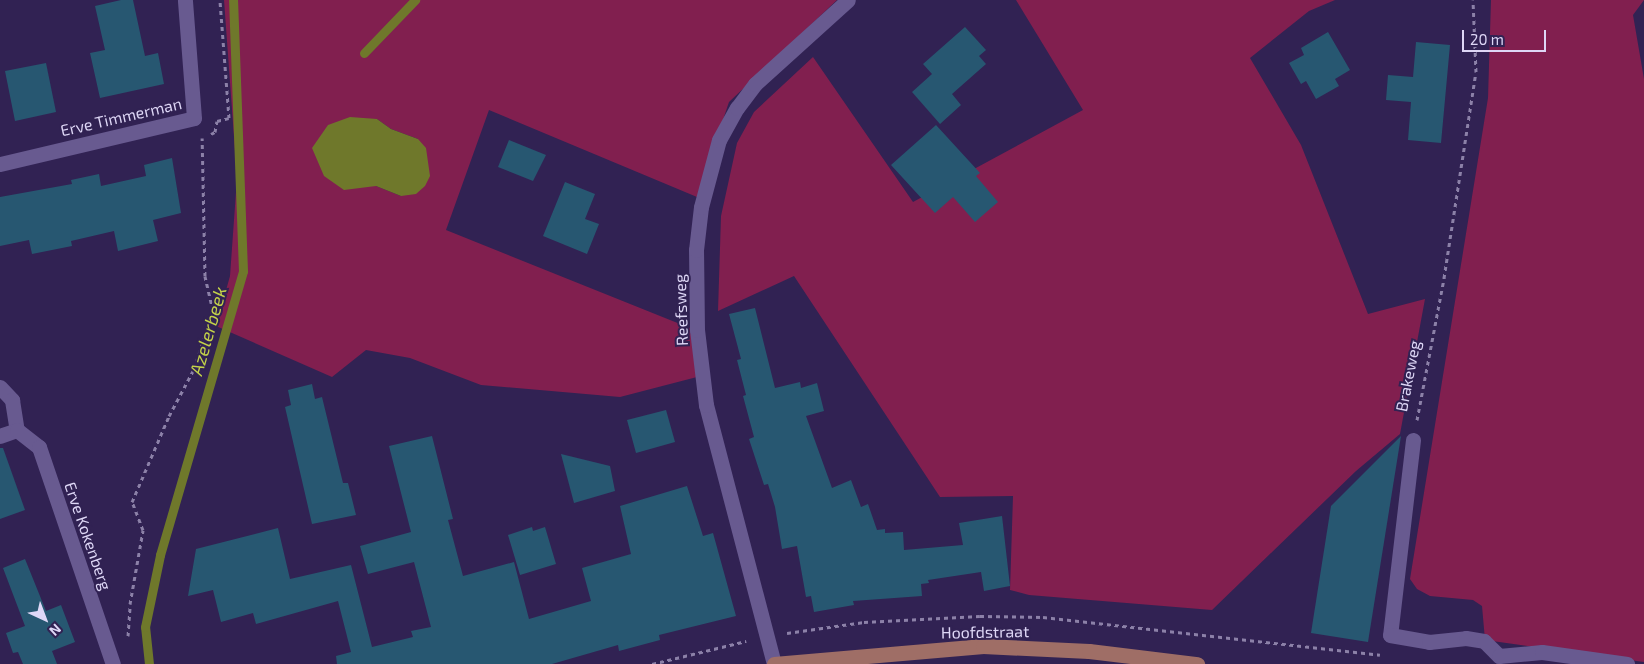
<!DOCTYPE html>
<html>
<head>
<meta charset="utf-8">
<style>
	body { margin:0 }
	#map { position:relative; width:1644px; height:664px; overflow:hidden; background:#312253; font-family:"Exo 2",sans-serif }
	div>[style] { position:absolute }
	.green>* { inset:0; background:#811f4f }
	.water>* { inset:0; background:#6f782b }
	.stream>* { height:9px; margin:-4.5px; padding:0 4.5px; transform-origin:4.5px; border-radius:4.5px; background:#6f782b }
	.building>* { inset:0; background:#275771 }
	.path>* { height:3px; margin-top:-1.5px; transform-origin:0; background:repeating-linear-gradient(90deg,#8c81a8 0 4px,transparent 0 8px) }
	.minor>* { height:15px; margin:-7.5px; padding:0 7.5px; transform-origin:7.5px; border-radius:7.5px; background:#685a90 }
	.primary>* { height:15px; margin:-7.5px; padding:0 7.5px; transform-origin:7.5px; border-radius:7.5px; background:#9f6e66 }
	span { translate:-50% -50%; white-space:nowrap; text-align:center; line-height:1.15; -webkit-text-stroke:4px #312253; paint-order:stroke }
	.street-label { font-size:16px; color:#ded7f6 }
	.water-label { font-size:18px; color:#c3d249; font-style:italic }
	.north { position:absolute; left:20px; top:594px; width:50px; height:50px; -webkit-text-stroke:4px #312253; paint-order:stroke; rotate:137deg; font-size:14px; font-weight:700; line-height:20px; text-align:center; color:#ded7f6 }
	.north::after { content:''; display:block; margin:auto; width:18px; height:22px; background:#ded7f6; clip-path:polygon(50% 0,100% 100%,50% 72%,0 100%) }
	.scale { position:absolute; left:1462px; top:30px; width:84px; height:22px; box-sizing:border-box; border:2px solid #ded7f6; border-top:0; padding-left:6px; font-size:15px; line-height:18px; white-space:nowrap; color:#ded7f6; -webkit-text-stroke:4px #312253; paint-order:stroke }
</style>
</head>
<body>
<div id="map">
	<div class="green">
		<i style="clip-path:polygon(evenodd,224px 0,837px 0,729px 102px,697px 197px,489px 110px,446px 230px,690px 328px,697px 377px,620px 397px,481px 385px,410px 358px,366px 350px,332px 377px,216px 326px,230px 276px,237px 178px,224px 0,377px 119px,391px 129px,418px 139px,401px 196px,376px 186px,377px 119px)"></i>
		<i style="clip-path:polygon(1016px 0,1335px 0,1309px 11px,1250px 58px,1301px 145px,1368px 314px,1425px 299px,1400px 434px,1356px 471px,1212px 610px,1029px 595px,1010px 590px,1013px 496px,940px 497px,794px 276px,718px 311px,721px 216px,737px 143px,754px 112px,813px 57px,913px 202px,1083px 110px)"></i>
		<i style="clip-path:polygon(1491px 0,1644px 0,1633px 15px,1644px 79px,1644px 662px,1485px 640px,1482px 606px,1473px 600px,1430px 596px,1417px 589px,1410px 579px,1488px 98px)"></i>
	</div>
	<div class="water">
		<i style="clip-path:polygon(350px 117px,377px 119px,391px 129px,418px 139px,426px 148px,430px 176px,425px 186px,416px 194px,401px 196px,376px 186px,344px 190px,324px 176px,312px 148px,328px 125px)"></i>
	</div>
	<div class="stream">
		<i style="left:364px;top:53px;width:74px;rotate:-46.1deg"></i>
		<i style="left:149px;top:664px;width:37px;rotate:-96deg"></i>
		<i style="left:145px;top:627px;width:74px;rotate:-78.2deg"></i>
		<i style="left:160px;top:555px;width:296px;rotate:-73.7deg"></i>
		<i style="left:243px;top:271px;width:271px;rotate:-92.1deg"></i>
	</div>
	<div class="building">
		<i style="clip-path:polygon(121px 0,133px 0,145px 56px,158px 53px,164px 84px,100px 98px,90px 53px,105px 50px,95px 6px)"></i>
		<i style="clip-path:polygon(965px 27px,986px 50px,979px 56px,986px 64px,952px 94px,961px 105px,940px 124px,912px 92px,932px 74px,923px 64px)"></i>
		<i style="clip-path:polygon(1328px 32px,1350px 70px,1335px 79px,1339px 86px,1316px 99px,1306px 81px,1301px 84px,1289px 63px,1304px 55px,1301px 48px)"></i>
		<i style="clip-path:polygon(1416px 42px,1450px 45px,1441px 143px,1408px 140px,1411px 102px,1386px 100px,1388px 75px,1413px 77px)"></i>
		<i style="clip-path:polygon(46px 63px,56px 112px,15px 121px,5px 71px)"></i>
		<i style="clip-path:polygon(936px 125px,980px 173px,976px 176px,998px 202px,975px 222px,953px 197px,935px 213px,891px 165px)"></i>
		<i style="clip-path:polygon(509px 140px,546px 155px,533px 181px,498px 167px)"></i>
		<i style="clip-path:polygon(172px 158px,181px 213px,153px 220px,158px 241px,118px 251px,114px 231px,71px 241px,72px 246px,32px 254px,29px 240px,0 246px,0 197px,72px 184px,71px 180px,99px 174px,101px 186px,146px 176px,144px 165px)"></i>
		<i style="clip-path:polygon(565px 182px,595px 194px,585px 219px,599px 224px,587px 254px,543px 236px)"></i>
		<i style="clip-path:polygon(755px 308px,775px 388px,800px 382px,801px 388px,817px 383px,824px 411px,806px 416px,832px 488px,851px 480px,861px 507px,868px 504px,877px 530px,885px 529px,885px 533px,903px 532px,904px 550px,963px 545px,959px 523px,1002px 516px,1010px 586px,984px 591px,981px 572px,928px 580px,929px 583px,921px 584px,922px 596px,853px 601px,854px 605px,814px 612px,811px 596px,806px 597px,797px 546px,782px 549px,775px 507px,768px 484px,764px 485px,749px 439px,754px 437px,743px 396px,746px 395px,737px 360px,741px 359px,729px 314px)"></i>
		<i style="clip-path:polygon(312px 384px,315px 399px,322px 397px,343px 483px,348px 483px,356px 515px,312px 524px,285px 407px,291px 405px,288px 390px)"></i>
		<i style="clip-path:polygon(666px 410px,675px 442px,636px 453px,627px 420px)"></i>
		<i style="clip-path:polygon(432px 436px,453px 519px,448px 520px,463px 576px,514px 562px,529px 619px,591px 601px,582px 568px,631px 554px,620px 506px,687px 486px,703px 536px,713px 533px,736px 616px,659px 635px,660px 640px,619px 651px,618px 645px,552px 664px,337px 664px,336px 656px,351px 652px,338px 601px,256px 624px,253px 613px,221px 622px,213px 590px,188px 596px,196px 549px,278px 528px,290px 579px,351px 565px,372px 647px,413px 637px,411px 631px,431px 627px,414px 562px,368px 574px,360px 546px,411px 532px,389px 446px)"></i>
		<i style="clip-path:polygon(1401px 436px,1368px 642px,1311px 633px,1331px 506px)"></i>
		<i style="clip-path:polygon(0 448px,3px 448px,25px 510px,0 519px)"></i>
		<i style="clip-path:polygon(561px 454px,610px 466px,615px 491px,574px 503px)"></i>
		<i style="clip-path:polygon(532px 527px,533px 531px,545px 527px,556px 564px,520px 575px,508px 535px)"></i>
		<i style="clip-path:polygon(25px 559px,46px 611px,61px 605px,75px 642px,52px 651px,57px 664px,23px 664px,18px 652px,13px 653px,6px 633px,25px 626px,3px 568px)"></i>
	</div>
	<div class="path">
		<i style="left:211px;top:134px;width:4px;rotate:-27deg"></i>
		<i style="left:215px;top:132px;width:11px;rotate:-80deg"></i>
		<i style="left:217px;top:121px;width:12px;rotate:-14deg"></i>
		<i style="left:229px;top:118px;width:118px;rotate:-94.4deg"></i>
		<i style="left:1417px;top:420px;width:145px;rotate:-79.2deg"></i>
		<i style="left:1444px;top:278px;width:208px;rotate:-81.2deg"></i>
		<i style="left:1476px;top:72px;width:72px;rotate:-92.4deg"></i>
		<i style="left:787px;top:633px;width:78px;rotate:-8.1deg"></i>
		<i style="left:864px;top:622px;width:116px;rotate:-3deg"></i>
		<i style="left:980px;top:616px;width:63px;rotate:0.9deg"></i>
		<i style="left:1043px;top:617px;width:339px;rotate:6.4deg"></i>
		<i style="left:128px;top:636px;width:32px;rotate:-86deg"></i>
		<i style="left:130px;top:604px;width:75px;rotate:-80deg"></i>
		<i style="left:143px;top:530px;width:30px;rotate:-111deg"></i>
		<i style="left:132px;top:502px;width:94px;rotate:-66.7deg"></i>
		<i style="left:169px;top:416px;width:53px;rotate:-62deg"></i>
		<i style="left:194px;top:369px;width:61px;rotate:-71.9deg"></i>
		<i style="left:213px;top:311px;width:36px;rotate:-103deg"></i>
		<i style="left:205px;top:276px;width:138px;rotate:-91.2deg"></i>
		<i style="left:652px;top:664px;width:97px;rotate:-13.7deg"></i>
	</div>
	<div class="minor">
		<i style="left:0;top:164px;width:199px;rotate:-13.3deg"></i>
		<i style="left:194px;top:118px;width:118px;rotate:-94.4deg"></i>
		<i style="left:0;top:387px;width:18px;rotate:47deg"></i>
		<i style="left:12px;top:400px;width:30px;rotate:81deg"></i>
		<i style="left:17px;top:430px;width:18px;rotate:161deg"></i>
		<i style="left:17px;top:430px;width:28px;rotate:38deg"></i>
		<i style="left:39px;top:447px;width:229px;rotate:71.2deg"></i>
		<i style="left:1413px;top:440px;width:196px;rotate:96.7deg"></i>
		<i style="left:1390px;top:635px;width:40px;rotate:10deg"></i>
		<i style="left:1429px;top:642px;width:37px;rotate:-6deg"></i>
		<i style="left:1466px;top:638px;width:18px;rotate:9deg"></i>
		<i style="left:1484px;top:641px;width:21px;rotate:45deg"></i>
		<i style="left:1499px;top:656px;width:43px;rotate:-5.3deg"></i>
		<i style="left:1542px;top:652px;width:86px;rotate:8deg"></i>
		<i style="left:774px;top:664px;width:268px;rotate:-104.7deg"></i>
		<i style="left:706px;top:405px;width:76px;rotate:-96.8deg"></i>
		<i style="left:697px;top:330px;width:80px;rotate:-90.7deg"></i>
		<i style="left:696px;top:250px;width:43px;rotate:-83.4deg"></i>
		<i style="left:701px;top:207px;width:69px;rotate:-75deg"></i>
		<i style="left:719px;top:140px;width:37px;rotate:-61deg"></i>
		<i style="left:737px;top:108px;width:30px;rotate:-53deg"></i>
		<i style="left:755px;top:84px;width:125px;rotate:-42.1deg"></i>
	</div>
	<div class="primary">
		<i style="left:774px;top:664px;width:210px;rotate:-4.9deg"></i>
		<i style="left:983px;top:646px;width:106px;rotate:2.7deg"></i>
		<i style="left:1089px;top:651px;width:109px;rotate:6.9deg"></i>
	</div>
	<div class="street-label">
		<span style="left:121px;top:117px;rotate:-13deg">Erve Timmerman</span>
		<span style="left:681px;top:310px;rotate:-92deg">Reefsweg</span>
		<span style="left:1408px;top:376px;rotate:-79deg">Brakeweg</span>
		<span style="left:88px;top:536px;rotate:71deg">Erve Kokenberg</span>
		<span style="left:985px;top:632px;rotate:-1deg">Hoofdstraat</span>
	</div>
	<div class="water-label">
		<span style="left:208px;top:331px;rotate:-74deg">Azelerbeek</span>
	</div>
	<div class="north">N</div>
	<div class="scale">20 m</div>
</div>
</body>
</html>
